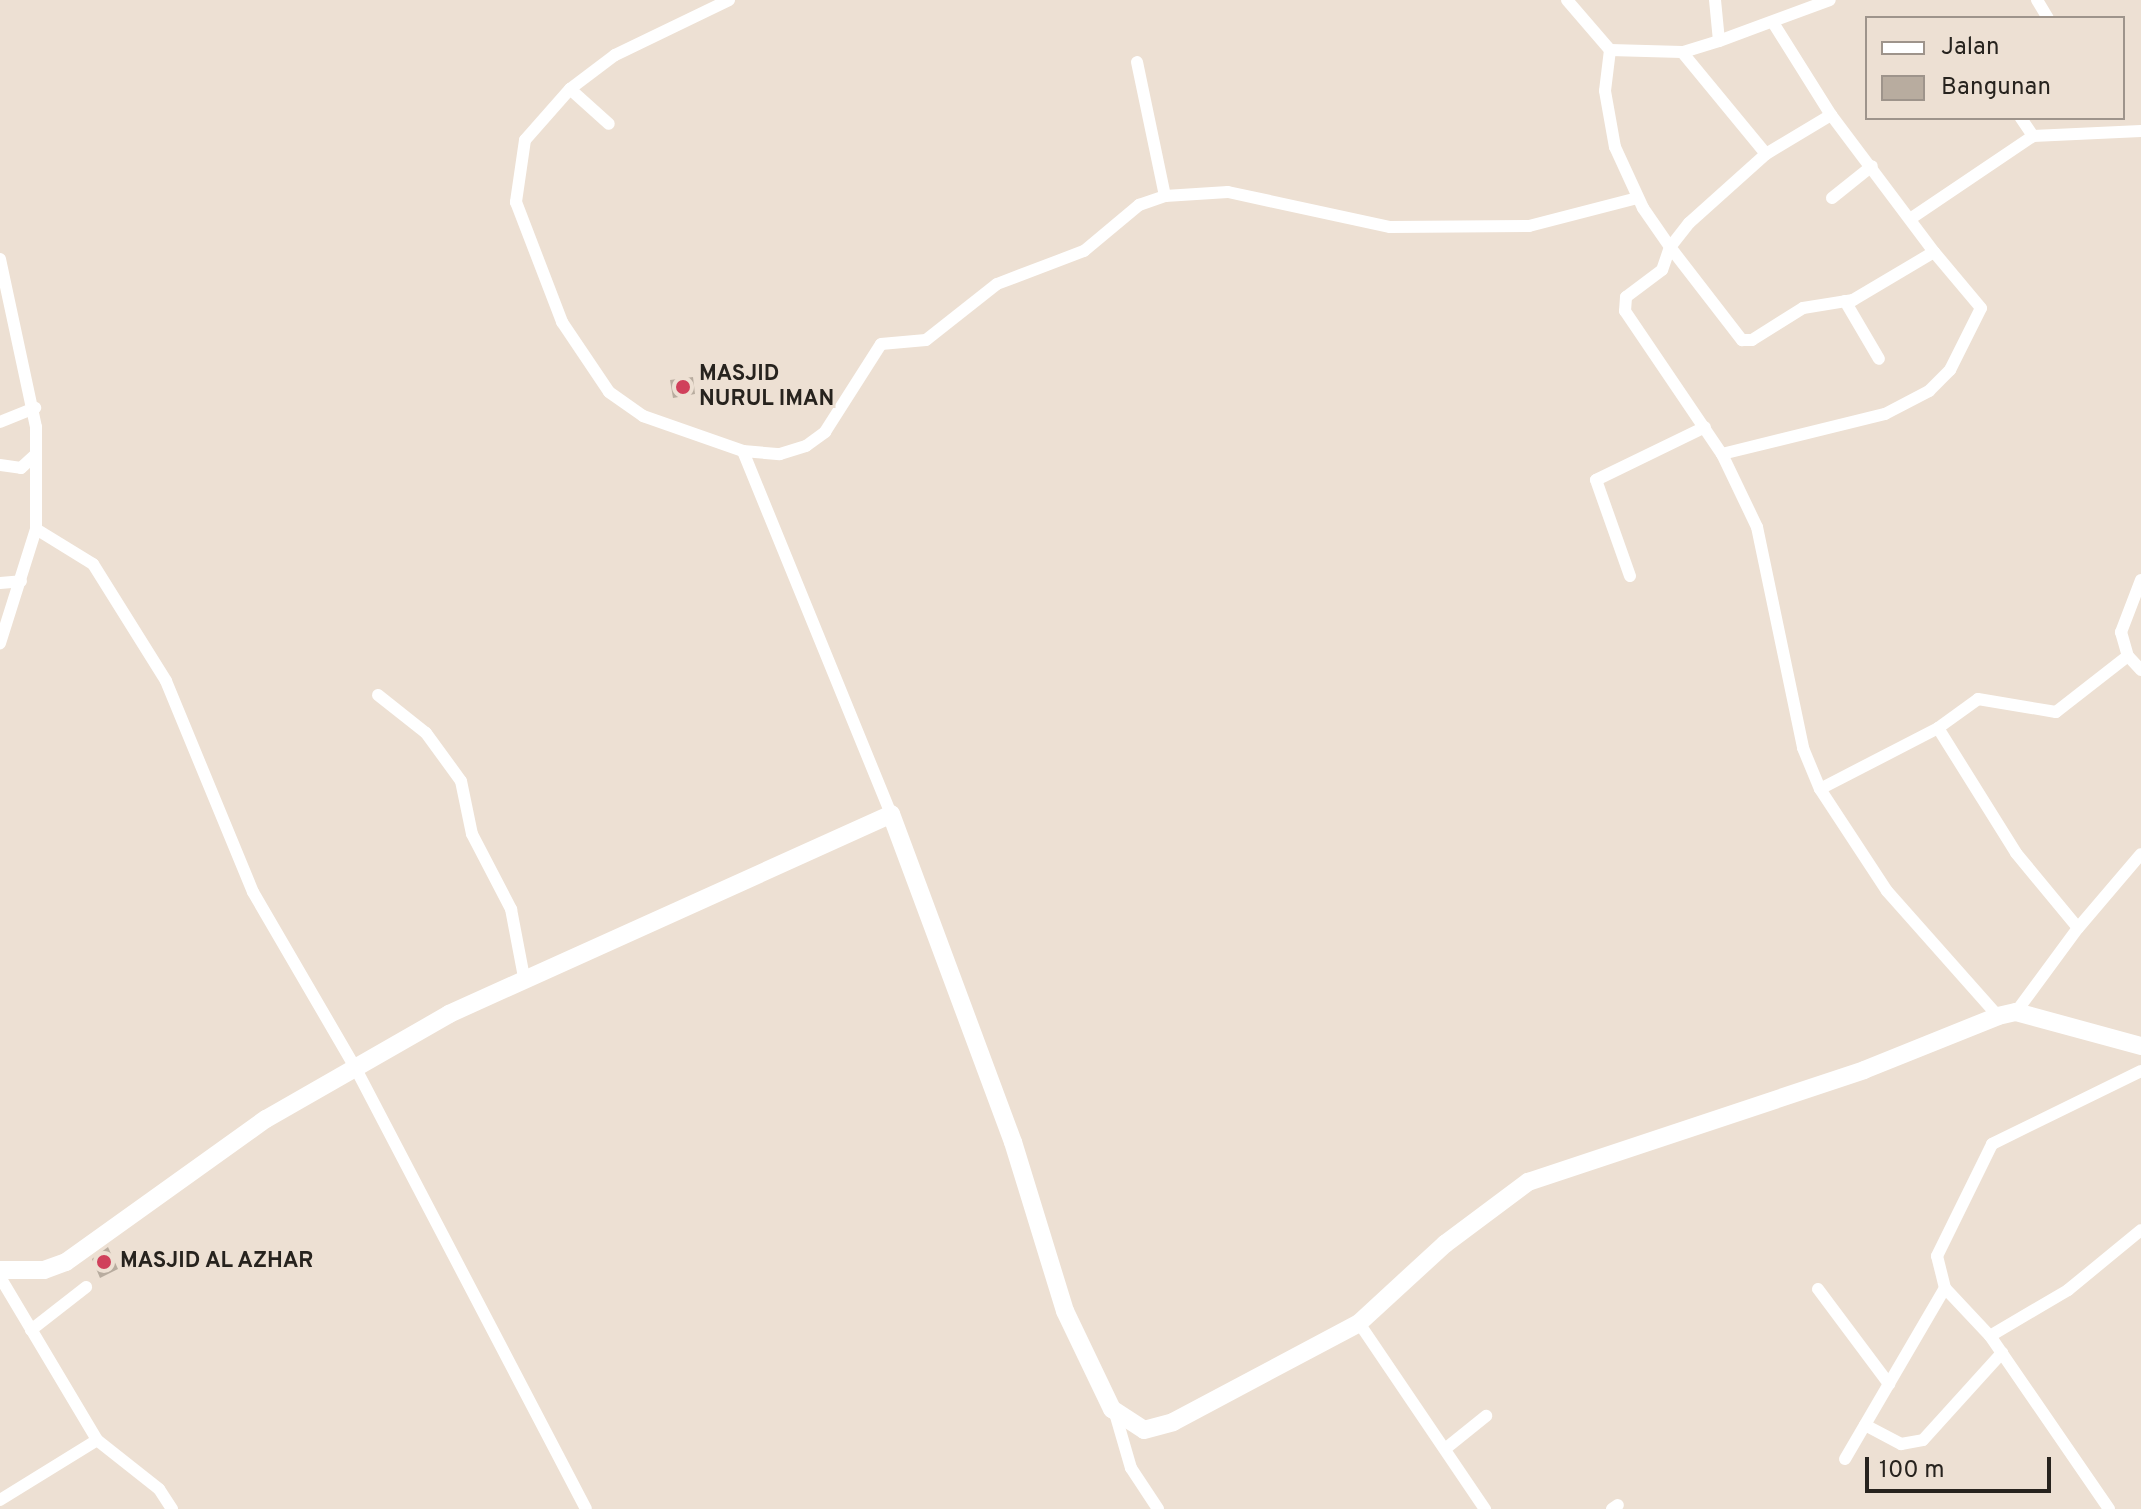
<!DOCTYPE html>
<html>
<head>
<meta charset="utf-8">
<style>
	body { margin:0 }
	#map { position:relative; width:2141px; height:1509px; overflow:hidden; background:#ede0d3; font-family:Overpass,sans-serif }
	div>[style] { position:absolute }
	.building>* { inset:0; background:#b8ac9f }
	.street>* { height:12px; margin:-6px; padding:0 6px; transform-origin:6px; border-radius:6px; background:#fff }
	.secondary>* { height:18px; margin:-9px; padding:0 9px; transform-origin:9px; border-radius:9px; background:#fff }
	.dots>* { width:22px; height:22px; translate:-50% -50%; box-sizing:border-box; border:4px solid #ede0d3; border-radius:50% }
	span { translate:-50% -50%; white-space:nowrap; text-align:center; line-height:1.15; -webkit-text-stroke:6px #ede0d3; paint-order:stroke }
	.poi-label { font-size:22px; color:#27231e; font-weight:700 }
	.left { translate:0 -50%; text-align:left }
	.legend { position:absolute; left:1865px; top:16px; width:260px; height:104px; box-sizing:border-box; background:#ede0d3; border:2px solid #9e948b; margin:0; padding:10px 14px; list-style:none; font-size:24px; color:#27231e }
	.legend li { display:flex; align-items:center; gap:16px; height:40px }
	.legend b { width:40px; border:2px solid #9e948b }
	.scale { position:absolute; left:1865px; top:1457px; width:186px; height:36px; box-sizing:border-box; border:4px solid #27231e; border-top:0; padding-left:10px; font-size:24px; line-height:28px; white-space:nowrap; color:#27231e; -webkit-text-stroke:6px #ede0d3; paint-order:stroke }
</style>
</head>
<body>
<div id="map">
	<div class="building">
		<i style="clip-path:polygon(693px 377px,695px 394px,673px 398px,670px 380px)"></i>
		<i style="clip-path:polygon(108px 1247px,118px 1269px,100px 1278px,92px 1259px)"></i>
	</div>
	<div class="street">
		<i style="left:729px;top:0;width:127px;rotate:154.2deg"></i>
		<i style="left:615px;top:55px;width:56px;rotate:142.9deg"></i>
		<i style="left:570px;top:89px;width:68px;rotate:131.4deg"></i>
		<i style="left:525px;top:140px;width:63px;rotate:98.3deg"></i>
		<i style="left:516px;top:202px;width:129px;rotate:69deg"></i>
		<i style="left:562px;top:322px;width:84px;rotate:56.1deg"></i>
		<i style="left:609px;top:392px;width:42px;rotate:35.2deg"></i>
		<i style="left:643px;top:416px;width:106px;rotate:19.3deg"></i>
		<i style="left:1567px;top:0;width:66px;rotate:49.3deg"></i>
		<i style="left:1715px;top:0;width:41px;rotate:84.4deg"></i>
		<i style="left:1719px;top:41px;width:118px;rotate:-20.3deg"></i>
		<i style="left:2037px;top:0;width:21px;rotate:59deg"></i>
		<i style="left:1719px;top:41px;width:39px;rotate:163deg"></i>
		<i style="left:1682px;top:52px;width:72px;rotate:-178.4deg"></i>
		<i style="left:1610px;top:50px;width:41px;rotate:97deg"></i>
		<i style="left:1605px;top:91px;width:57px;rotate:79.9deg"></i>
		<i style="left:1615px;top:147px;width:67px;rotate:65.3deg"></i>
		<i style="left:1643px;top:208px;width:47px;rotate:55.3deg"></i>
		<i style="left:1670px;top:247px;width:24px;rotate:109deg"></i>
		<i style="left:1662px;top:270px;width:45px;rotate:143.1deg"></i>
		<i style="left:1626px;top:297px;width:14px;rotate:94deg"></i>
		<i style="left:1625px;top:311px;width:173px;rotate:55.9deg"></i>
		<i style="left:1722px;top:454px;width:81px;rotate:64.4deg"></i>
		<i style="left:1757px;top:527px;width:226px;rotate:78.2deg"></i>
		<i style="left:1803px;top:748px;width:44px;rotate:67.5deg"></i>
		<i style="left:1820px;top:789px;width:122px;rotate:56.7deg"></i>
		<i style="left:1887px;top:891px;width:167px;rotate:48.4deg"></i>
		<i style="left:1682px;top:52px;width:132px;rotate:50.5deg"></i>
		<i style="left:1766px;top:154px;width:103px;rotate:138.1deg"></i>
		<i style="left:1689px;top:223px;width:31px;rotate:128deg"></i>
		<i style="left:1670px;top:247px;width:118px;rotate:52.3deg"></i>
		<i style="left:1742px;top:340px;width:10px"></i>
		<i style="left:1752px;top:340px;width:60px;rotate:-32.1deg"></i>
		<i style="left:1803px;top:308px;width:51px;rotate:-9.1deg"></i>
		<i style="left:1853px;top:300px;width:94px;rotate:-30.7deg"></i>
		<i style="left:1934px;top:252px;width:171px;rotate:-126.9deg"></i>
		<i style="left:1831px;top:115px;width:107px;rotate:-122.1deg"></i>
		<i style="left:1137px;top:62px;width:137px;rotate:78.2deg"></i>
		<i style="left:570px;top:89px;width:52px;rotate:41.9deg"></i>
		<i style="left:2033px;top:136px;width:108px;rotate:-2.7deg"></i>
		<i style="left:1766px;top:154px;width:76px;rotate:-31deg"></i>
		<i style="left:1832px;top:198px;width:51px;rotate:-38.7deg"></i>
		<i style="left:1913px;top:217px;width:145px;rotate:-34deg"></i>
		<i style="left:2033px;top:136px;width:22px;rotate:-124deg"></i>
		<i style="left:0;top:259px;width:172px;rotate:77.9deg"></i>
		<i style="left:36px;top:427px;width:102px;rotate:90deg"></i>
		<i style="left:36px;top:529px;width:120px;rotate:107.5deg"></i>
		<i style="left:1845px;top:301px;width:67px;rotate:59.6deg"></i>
		<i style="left:0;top:422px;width:38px;rotate:-22deg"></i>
		<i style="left:1722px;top:454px;width:168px;rotate:-13.8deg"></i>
		<i style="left:1885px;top:414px;width:50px;rotate:-27.6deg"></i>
		<i style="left:1929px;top:391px;width:30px;rotate:-45deg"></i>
		<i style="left:1950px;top:370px;width:69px;rotate:-63.4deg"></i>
		<i style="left:1981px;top:308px;width:73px;rotate:-130deg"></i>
		<i style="left:0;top:465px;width:21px;rotate:8deg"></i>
		<i style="left:21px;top:468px;width:19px;rotate:-43deg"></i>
		<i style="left:36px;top:529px;width:67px;rotate:31.6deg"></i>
		<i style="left:93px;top:564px;width:138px;rotate:58deg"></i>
		<i style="left:166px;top:681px;width:228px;rotate:67.6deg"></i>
		<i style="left:253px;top:892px;width:205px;rotate:59.8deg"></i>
		<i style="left:356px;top:1069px;width:496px;rotate:62.4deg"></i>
		<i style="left:1630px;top:576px;width:102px;rotate:-109.5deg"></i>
		<i style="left:1596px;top:480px;width:121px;rotate:-25.9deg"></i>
		<i style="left:2141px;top:580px;width:56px;rotate:111deg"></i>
		<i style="left:2121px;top:632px;width:25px;rotate:74deg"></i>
		<i style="left:2128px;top:656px;width:19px;rotate:47deg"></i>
		<i style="left:0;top:583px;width:21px;rotate:-5deg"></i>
		<i style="left:378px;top:695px;width:61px;rotate:38.4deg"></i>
		<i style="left:426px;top:733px;width:59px;rotate:53.9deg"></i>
		<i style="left:461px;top:781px;width:54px;rotate:78.3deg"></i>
		<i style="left:472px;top:834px;width:85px;rotate:62.5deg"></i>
		<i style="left:511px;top:909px;width:69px;rotate:79.2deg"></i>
		<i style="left:1938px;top:728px;width:49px;rotate:-35.9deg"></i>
		<i style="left:1978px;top:699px;width:79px;rotate:9.5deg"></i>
		<i style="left:2056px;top:712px;width:91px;rotate:-37.9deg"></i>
		<i style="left:1820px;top:789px;width:133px;rotate:-27.3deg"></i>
		<i style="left:1938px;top:728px;width:147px;rotate:58deg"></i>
		<i style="left:2016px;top:853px;width:97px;rotate:50.4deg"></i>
		<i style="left:2078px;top:928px;width:97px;rotate:-49.6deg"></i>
		<i style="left:891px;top:814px;width:392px;rotate:-112.2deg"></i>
		<i style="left:743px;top:451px;width:37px;rotate:5deg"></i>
		<i style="left:780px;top:454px;width:27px;rotate:-17deg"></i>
		<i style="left:806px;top:446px;width:24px;rotate:-36deg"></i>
		<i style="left:825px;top:432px;width:104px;rotate:-57.5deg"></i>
		<i style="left:881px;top:344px;width:45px;rotate:-5.1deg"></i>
		<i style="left:926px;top:340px;width:90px;rotate:-38.3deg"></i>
		<i style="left:997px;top:284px;width:93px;rotate:-20.8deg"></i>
		<i style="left:1084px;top:251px;width:72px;rotate:-39.9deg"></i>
		<i style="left:1139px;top:205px;width:28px;rotate:-19deg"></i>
		<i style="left:1165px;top:196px;width:63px;rotate:-3.6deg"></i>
		<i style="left:1228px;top:192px;width:166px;rotate:12.2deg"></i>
		<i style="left:1390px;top:227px;width:139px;rotate:-0.4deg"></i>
		<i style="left:1529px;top:226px;width:112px;rotate:-14.5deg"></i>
		<i style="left:2016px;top:1012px;width:104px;rotate:-53.6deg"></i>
		<i style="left:0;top:1277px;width:190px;rotate:59.2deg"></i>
		<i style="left:97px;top:1440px;width:79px;rotate:38.3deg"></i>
		<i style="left:159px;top:1489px;width:24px;rotate:57deg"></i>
		<i style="left:1818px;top:1289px;width:119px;rotate:53.2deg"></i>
		<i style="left:1359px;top:1323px;width:225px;rotate:55.9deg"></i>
		<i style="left:31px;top:1330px;width:70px;rotate:-38deg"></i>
		<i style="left:1990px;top:1336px;width:91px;rotate:-30.5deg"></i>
		<i style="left:2068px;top:1290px;width:94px;rotate:-39.4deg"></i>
		<i style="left:1115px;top:1413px;width:57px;rotate:73.8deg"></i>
		<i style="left:1131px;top:1468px;width:49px;rotate:56.6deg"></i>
		<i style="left:1865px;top:1425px;width:41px;rotate:27.8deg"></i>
		<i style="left:1901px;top:1444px;width:22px;rotate:-10deg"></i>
		<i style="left:1923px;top:1440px;width:118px;rotate:-47.8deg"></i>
		<i style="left:1445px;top:1449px;width:53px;rotate:-38.8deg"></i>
		<i style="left:1845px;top:1459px;width:198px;rotate:-59.7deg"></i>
		<i style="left:0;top:1500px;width:114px;rotate:-31.7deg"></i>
		<i style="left:1612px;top:1509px;width:7px;rotate:-34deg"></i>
		<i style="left:2109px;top:1509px;width:210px;rotate:-124.5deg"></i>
		<i style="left:1990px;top:1336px;width:66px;rotate:-133.2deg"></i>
		<i style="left:1945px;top:1288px;width:33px;rotate:-104deg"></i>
		<i style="left:1937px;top:1256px;width:125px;rotate:-63.8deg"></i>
		<i style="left:1992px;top:1144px;width:166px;rotate:-26.1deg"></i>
	</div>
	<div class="secondary">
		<i style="left:0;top:1270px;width:44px"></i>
		<i style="left:44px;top:1270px;width:23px;rotate:-20deg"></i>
		<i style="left:66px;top:1262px;width:246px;rotate:-35.6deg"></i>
		<i style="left:266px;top:1119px;width:211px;rotate:-29.8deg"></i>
		<i style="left:449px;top:1014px;width:485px;rotate:-24.3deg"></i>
		<i style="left:891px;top:814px;width:350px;rotate:69.6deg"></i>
		<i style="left:1013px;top:1142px;width:177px;rotate:72.9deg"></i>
		<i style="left:1065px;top:1311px;width:109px;rotate:64.4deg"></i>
		<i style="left:1112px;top:1409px;width:38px;rotate:33deg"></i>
		<i style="left:1144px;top:1430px;width:30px;rotate:-15deg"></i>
		<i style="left:1173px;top:1422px;width:211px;rotate:-28deg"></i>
		<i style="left:1359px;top:1323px;width:117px;rotate:-42.6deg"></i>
		<i style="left:1445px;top:1244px;width:104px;rotate:-36.8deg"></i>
		<i style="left:1528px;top:1182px;width:354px;rotate:-18.4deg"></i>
		<i style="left:1864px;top:1070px;width:144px;rotate:-21.9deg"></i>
		<i style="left:1998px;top:1016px;width:18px;rotate:-13deg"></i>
		<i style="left:2016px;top:1012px;width:130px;rotate:15.2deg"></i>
	</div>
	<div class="dots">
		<i style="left:683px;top:387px;background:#d0405b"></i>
		<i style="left:104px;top:1262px;background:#d0405b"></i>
	</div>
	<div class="poi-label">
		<span class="left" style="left:699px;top:387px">MASJID<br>NURUL IMAN</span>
		<span class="left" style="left:120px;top:1262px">MASJID AL AZHAR</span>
	</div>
	<ul class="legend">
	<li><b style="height:10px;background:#fff"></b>Jalan</li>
	<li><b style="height:22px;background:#b8ac9f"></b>Bangunan</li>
	</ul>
	<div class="scale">100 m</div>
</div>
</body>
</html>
